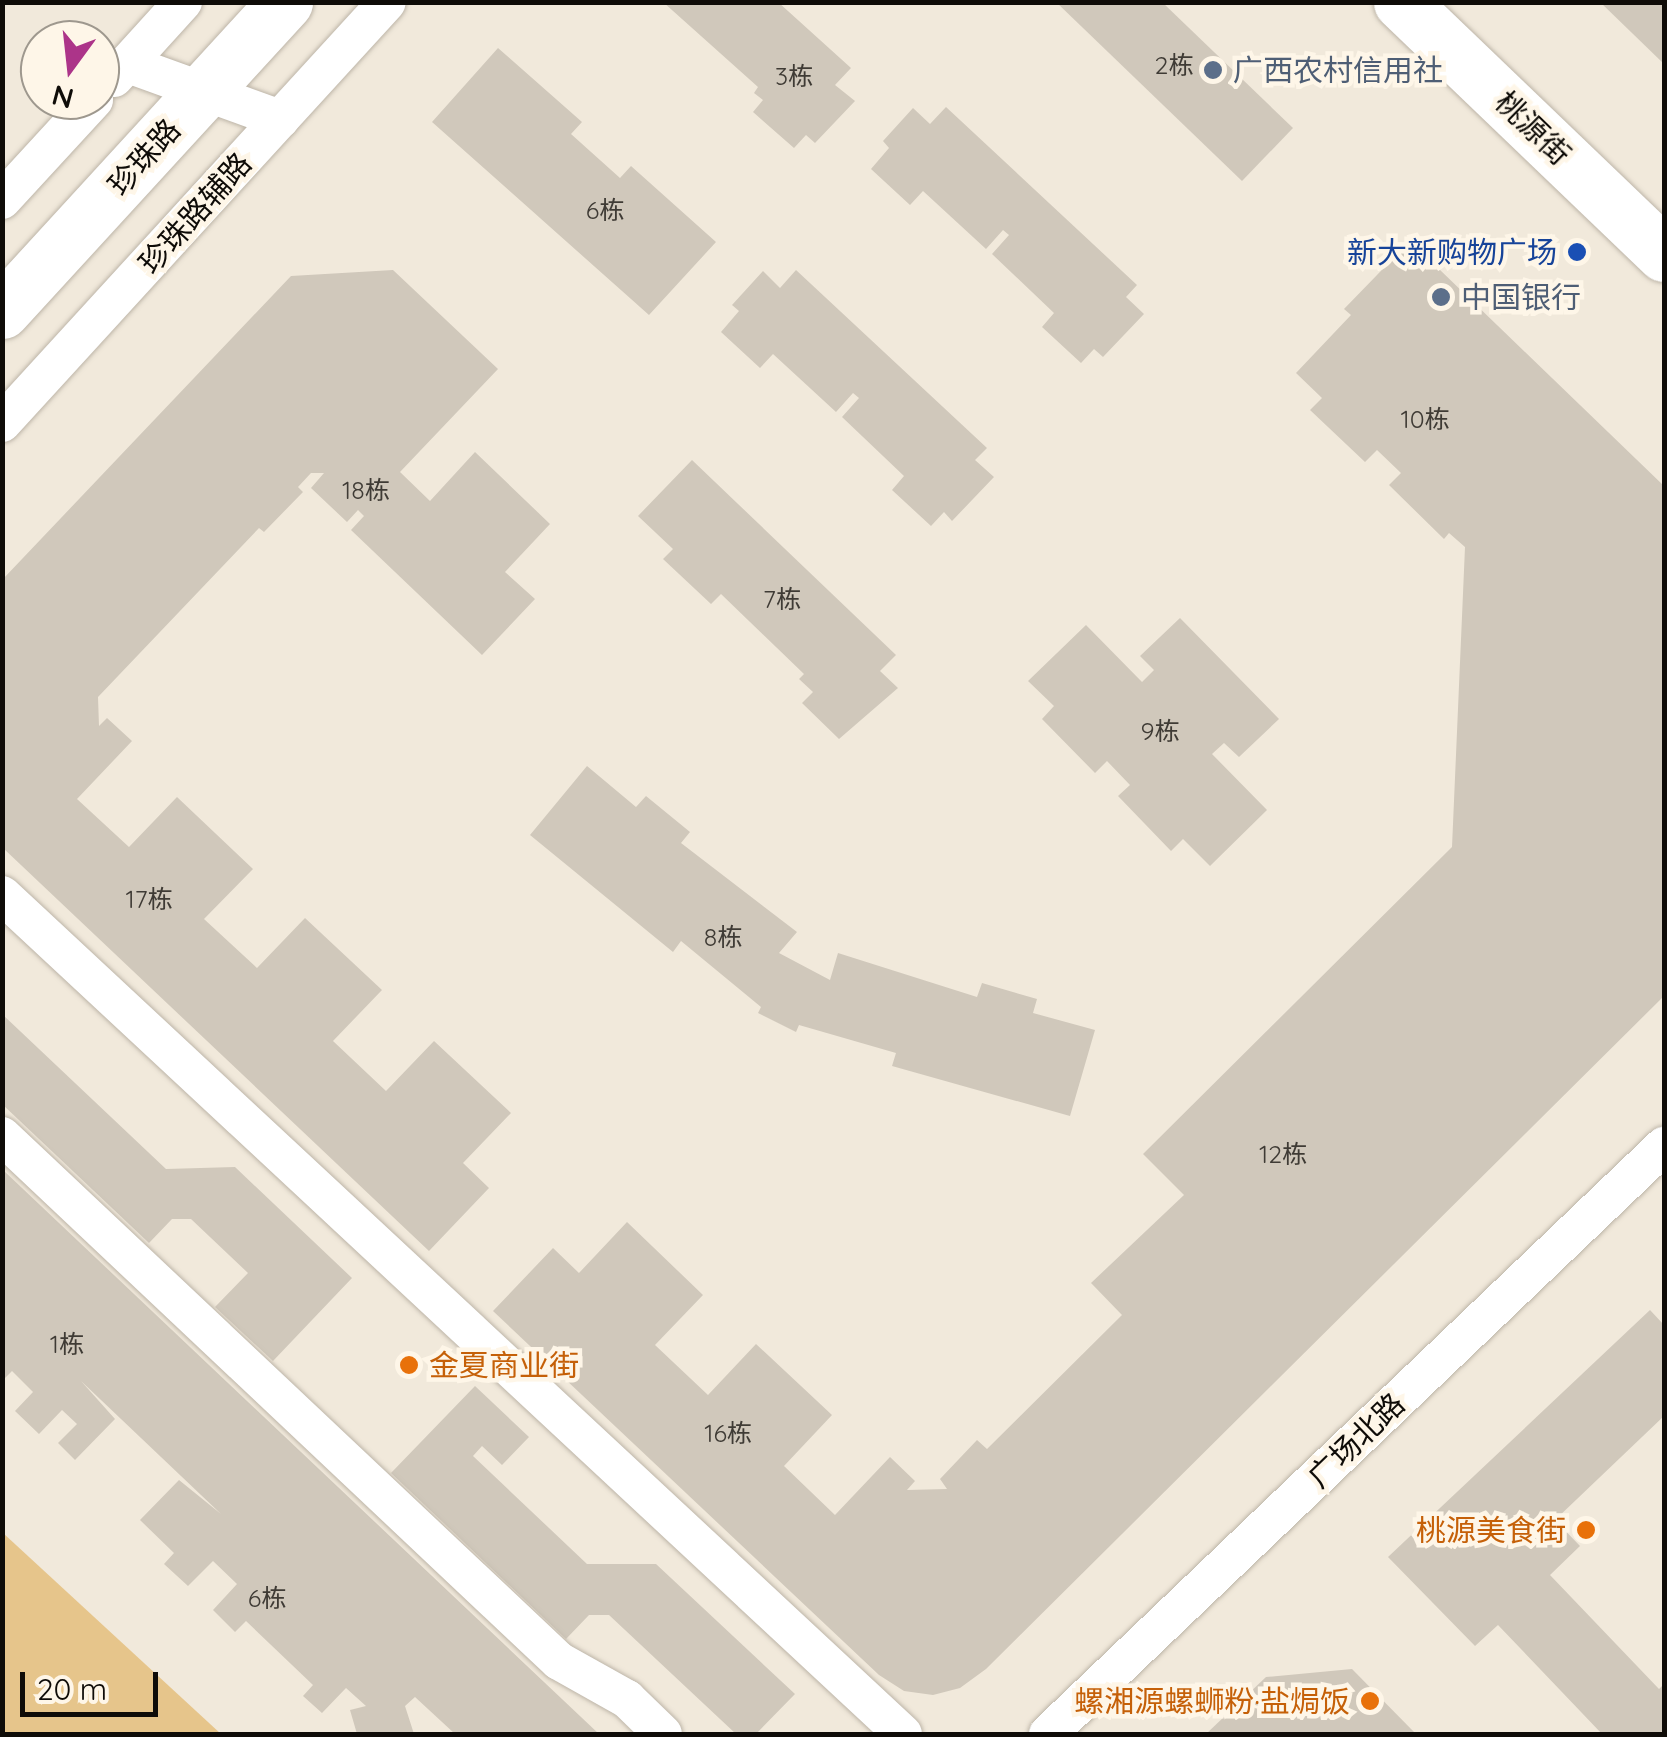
<!DOCTYPE html>
<html>
<head>
<meta charset="utf-8">
<style>
	body { margin:0 }
	#map { position:relative; width:1667px; height:1737px; overflow:hidden; background:#f1e9db; font-family:Quicksand,"Noto Sans SC",sans-serif }
	div>[style] { position:absolute }
	.green>* { inset:0; background:#e6c58b }
	.building>* { inset:0; background:#d0c8bb }
	.roads { filter:drop-shadow(0 0 2px #bdb5a8) drop-shadow(0 0 2px #bdb5a8) }
	.street>* { height:38px; margin:-19px; padding:0 19px; transform-origin:19px; border-radius:19px; background:#fff }
	.secondary>* { height:55px; margin:-27.5px; padding:0 27.5px; transform-origin:27.5px; border-radius:27.5px; background:#fff }
	.dots>* { width:28px; height:28px; translate:-50% -50%; box-sizing:border-box; border:5px solid #fef6e8; border-radius:50% }
	span { translate:-50% -50%; white-space:nowrap; text-align:center; line-height:1.15; -webkit-text-stroke:9px #fef6e8; paint-order:stroke }
	.number-label { font-size:25px; color:#3f3b35 }
	.number-label span { -webkit-text-stroke-width:0 }
	.service-label { font-size:30px; color:#4e5e75 }
	.left { translate:0 -50%; text-align:left }
	.street-label { font-size:30px; color:#0f0c08 }
	.transit-label { font-size:30px; color:#164399 }
	.right { translate:-100% -50%; text-align:right }
	.food-label { font-size:30px; color:#c56008 }
	.frame { position:absolute; inset:0; border:5px solid #0f0c08; pointer-events:none }
	.north { position:absolute; left:20px; top:20px; width:100px; height:100px; box-sizing:border-box; background:#fef6e8; border:2px solid #9e988e; border-radius:50%; rotate:195deg; font-size:28px; font-weight:700; line-height:40px; text-align:center; color:#0f0c08 }
	.north::after { content:''; display:block; margin:auto; width:35px; height:45px; background:#ac3489; clip-path:polygon(50% 0,100% 100%,50% 72%,0 100%) }
	.scale { position:absolute; left:20px; top:1672px; width:138px; height:45px; box-sizing:border-box; border:5px solid #0f0c08; border-top:0; padding-left:12px; font-size:30px; line-height:35px; white-space:nowrap; color:#0f0c08; -webkit-text-stroke:8px #fef6e8; paint-order:stroke }
</style>
</head>
<body>
<div id="map">
	<div class="green">
		<i style="clip-path:polygon(2px 1533px,3px 1533px,221px 1734px,3px 1734px)"></i>
	</div>
	<div class="building">
		<i style="clip-path:polygon(663px 2px,778px 2px,851px 68px,835px 85px,855px 101px,815px 143px,806px 135px,794px 148px,753px 112px,763px 100px,754px 93px,758px 87px)"></i>
		<i style="clip-path:polygon(1056px 2px,1162px 2px,1293px 128px,1242px 181px)"></i>
		<i style="clip-path:polygon(1600px 2px,1664px 2px,1664px 64px)"></i>
		<i style="clip-path:polygon(498px 48px,582px 122px,571px 134px,620px 178px,631px 166px,716px 242px,649px 315px,432px 122px)"></i>
		<i style="clip-path:polygon(946px 107px,1137px 285px,1126px 297px,1144px 314px,1103px 357px,1094px 349px,1081px 363px,1042px 327px,1054px 313px,992px 254px,1009px 235px,1003px 230px,986px 249px,923px 191px,910px 205px,871px 169px,889px 148px,883px 141px,913px 108px,930px 124px)"></i>
		<i style="clip-path:polygon(1410px 241px,1664px 486px,1664px 996px,986px 1669px,960px 1688px,933px 1695px,904px 1691px,879px 1675px,493px 1311px,553px 1248px,579px 1273px,627px 1222px,703px 1295px,655px 1345px,708px 1395px,756px 1344px,832px 1415px,784px 1466px,835px 1515px,890px 1457px,915px 1481px,907px 1490px,947px 1489px,940px 1479px,977px 1440px,987px 1449px,1122px 1315px,1091px 1283px,1184px 1195px,1143px 1154px,1452px 847px,1465px 547px,1449px 533px,1444px 539px,1389px 485px,1401px 473px,1377px 450px,1365px 462px,1310px 410px,1322px 398px,1296px 373px,1351px 315px,1344px 309px)"></i>
		<i style="clip-path:polygon(393px 270px,498px 369px,400px 472px,430px 501px,475px 452px,550px 524px,505px 572px,535px 599px,482px 655px,351px 530px,364px 516px,358px 510px,347px 522px,311px 488px,324px 473px,311px 473px,298px 487px,303px 492px,264px 532px,259px 528px,98px 697px,99px 726px,107px 718px,132px 741px,77px 799px,129px 847px,177px 797px,253px 869px,204px 919px,257px 968px,305px 918px,382px 990px,333px 1041px,386px 1091px,434px 1041px,511px 1113px,463px 1163px,489px 1188px,429px 1251px,3px 848px,3px 579px,291px 276px)"></i>
		<i style="clip-path:polygon(796px 270px,987px 448px,975px 460px,994px 477px,952px 521px,944px 512px,931px 526px,892px 490px,904px 476px,842px 417px,859px 398px,853px 393px,836px 412px,773px 354px,760px 368px,721px 332px,739px 311px,732px 305px,763px 271px,780px 288px)"></i>
		<i style="clip-path:polygon(692px 460px,896px 655px,880px 671px,898px 688px,839px 739px,802px 703px,813px 692px,799px 679px,804px 674px,721px 594px,711px 604px,663px 559px,673px 549px,638px 516px)"></i>
		<i style="clip-path:polygon(1180px 618px,1279px 719px,1239px 757px,1224px 743px,1212px 754px,1267px 810px,1210px 866px,1183px 839px,1171px 851px,1118px 796px,1130px 785px,1107px 761px,1095px 773px,1042px 719px,1054px 706px,1028px 681px,1086px 625px,1142px 682px,1154px 670px,1140px 656px)"></i>
		<i style="clip-path:polygon(587px 766px,636px 807px,646px 796px,690px 832px,681px 843px,797px 932px,779px 953px,830px 980px,838px 953px,977px 997px,982px 983px,1037px 999px,1033px 1013px,1095px 1030px,1070px 1116px,892px 1066px,896px 1053px,799px 1025px,796px 1032px,758px 1013px,761px 1007px,681px 941px,673px 952px,530px 835px)"></i>
		<i style="clip-path:polygon(2px 1014px,166px 1169px,235px 1167px,352px 1278px,273px 1361px,215px 1307px,248px 1273px,191px 1219px,172px 1219px,149px 1243px,2px 1104px)"></i>
		<i style="clip-path:polygon(3px 1170px,599px 1734px,455px 1734px,415px 1697px,405px 1706px,414px 1734px,357px 1734px,350px 1710px,366px 1706px,346px 1688px,322px 1713px,303px 1696px,313px 1685px,246px 1621px,235px 1632px,213px 1610px,237px 1584px,213px 1561px,188px 1586px,164px 1564px,174px 1553px,140px 1520px,179px 1480px,221px 1514px,81px 1381px,115px 1419px,75px 1460px,58px 1443px,77px 1424px,62px 1410px,39px 1434px,15px 1411px,33px 1392px,12px 1371px,2px 1381px)"></i>
		<i style="clip-path:polygon(1650px 1310px,1664px 1325px,1664px 1416px,1555px 1520px,1580px 1546px,1550px 1575px,1659px 1689px,1664px 1684px,1664px 1734px,1602px 1734px,1498px 1625px,1475px 1646px,1388px 1557px)"></i>
		<i style="clip-path:polygon(475px 1386px,529px 1437px,502px 1465px,482px 1446px,473px 1456px,587px 1564px,656px 1564px,795px 1694px,756px 1734px,736px 1734px,609px 1615px,589px 1615px,566px 1639px,391px 1473px)"></i>
		<i style="clip-path:polygon(1352px 1669px,1416px 1734px,1206px 1734px,1266px 1677px)"></i>
	</div>
	<div class="roads">
		<div class="street">
			<i style="left:128px;top:64px;width:162px;rotate:19.9deg"></i>
			<i style="left:114px;top:78px;width:103px;rotate:-47.8deg"></i>
			<i style="left:2px;top:200px;width:136px;rotate:-47.4deg"></i>
			<i style="left:2px;top:423px;width:570px;rotate:-47.56deg"></i>
			<i style="left:2px;top:895px;width:1231px;rotate:42.96deg"></i>
			<i style="left:2px;top:1136px;width:765px;rotate:43.31deg"></i>
			<i style="left:559px;top:1661px;width:78px;rotate:29.2deg"></i>
			<i style="left:627px;top:1699px;width:50px;rotate:44.2deg"></i>
			<i style="left:1048px;top:1734px;width:852px;rotate:-43.67deg"></i>
		</div>
		<div class="secondary">
			<i style="left:1401px;top:2px;width:364px;rotate:43.8deg"></i>
			<i style="left:2px;top:311px;width:419px;rotate:-47.5deg"></i>
		</div>
	</div>
	<div class="dots">
		<i style="left:1213px;top:70px;background:#5c6f8a"></i>
		<i style="left:1577px;top:252px;background:#1a4fb4"></i>
		<i style="left:1441px;top:297px;background:#5c6f8a"></i>
		<i style="left:409px;top:1365px;background:#e8710a"></i>
		<i style="left:1586px;top:1530px;background:#e8710a"></i>
		<i style="left:1370px;top:1701px;background:#e8710a"></i>
	</div>
	<div class="number-label">
		<span style="left:1174px;top:65px">2栋</span>
		<span style="left:794px;top:76px">3栋</span>
		<span style="left:605px;top:210px">6栋</span>
		<span style="left:1425px;top:419px">10栋</span>
		<span style="left:366px;top:490px">18栋</span>
		<span style="left:782px;top:599px">7栋</span>
		<span style="left:1160px;top:731px">9栋</span>
		<span style="left:149px;top:899px">17栋</span>
		<span style="left:723px;top:937px">8栋</span>
		<span style="left:1283px;top:1154px">12栋</span>
		<span style="left:67px;top:1344px">1栋</span>
		<span style="left:728px;top:1433px">16栋</span>
		<span style="left:267px;top:1598px">6栋</span>
	</div>
	<div class="service-label">
		<span class="left" style="left:1233px;top:70px">广西农村信用社</span>
		<span class="left" style="left:1461px;top:297px">中国银行</span>
	</div>
	<div class="street-label">
		<span style="left:1533px;top:128px;rotate:44deg">桃源街</span>
		<span style="left:144px;top:157px;rotate:-48deg">珍珠路</span>
		<span style="left:195px;top:213px;rotate:-48deg">珍珠路辅路</span>
		<span style="left:1356px;top:1440px;rotate:-44deg">广场北路</span>
	</div>
	<div class="transit-label">
		<span class="right" style="left:1557px;top:252px">新大新购物广场</span>
	</div>
	<div class="food-label">
		<span class="left" style="left:429px;top:1365px">金夏商业街</span>
		<span class="right" style="left:1566px;top:1530px">桃源美食街</span>
		<span class="right" style="left:1350px;top:1701px">螺湘源螺蛳粉·盐焗饭</span>
	</div>
	<div class="frame"></div>
	<div class="north">N</div>
	<div class="scale">20 m</div>
</div>
</body>
</html>
